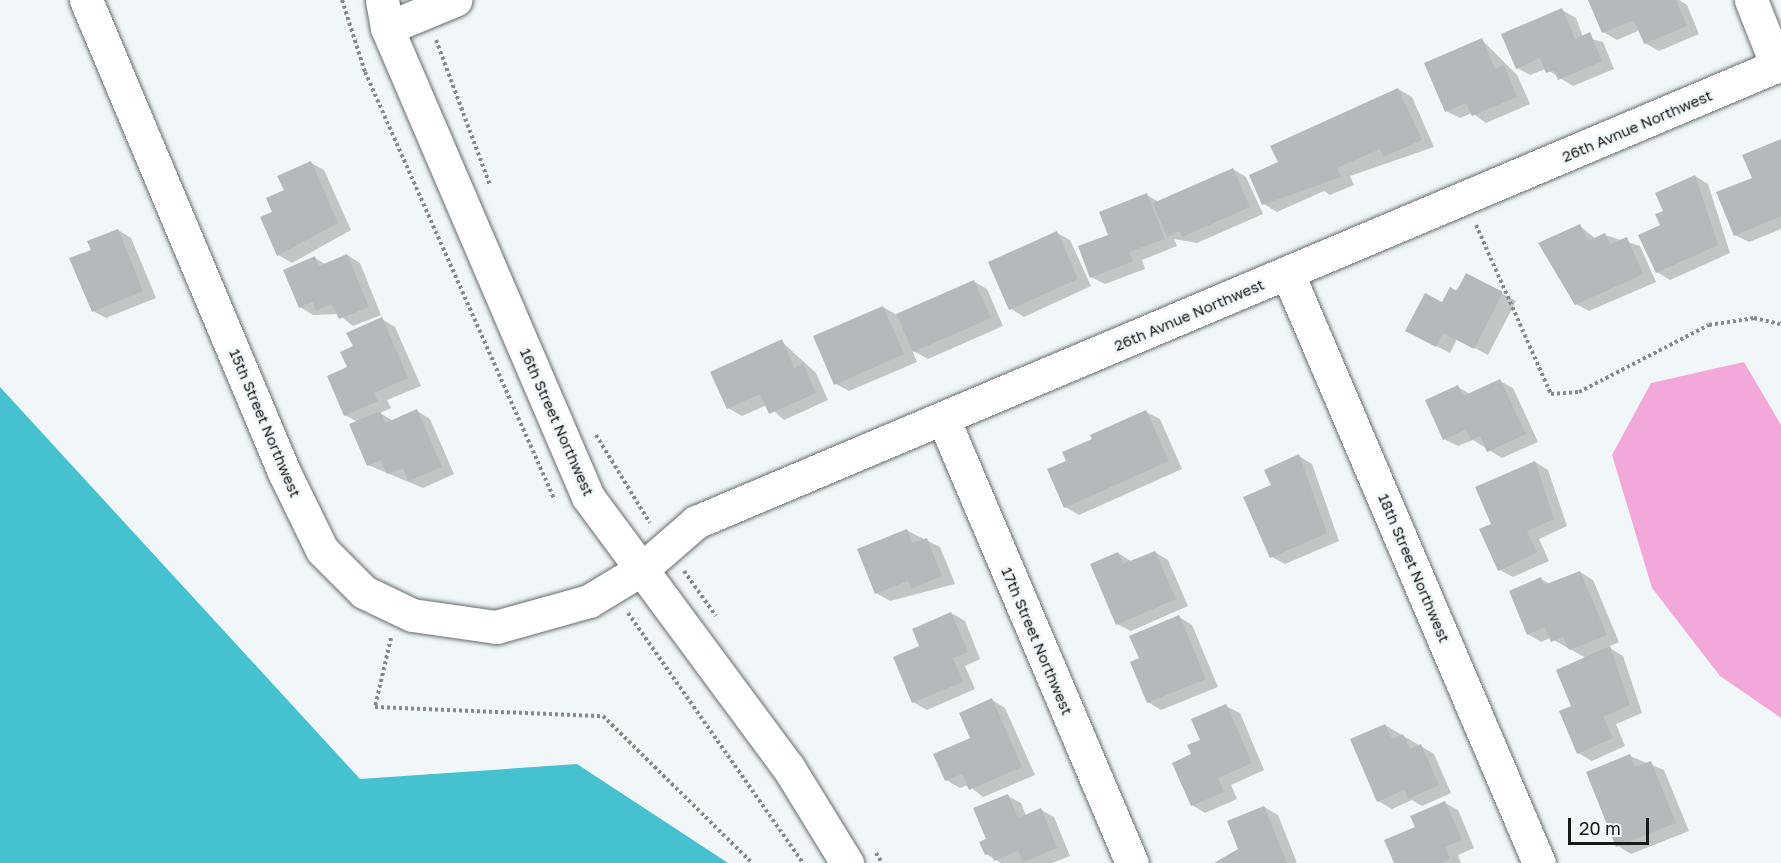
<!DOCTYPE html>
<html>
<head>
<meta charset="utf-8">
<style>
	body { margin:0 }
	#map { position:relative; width:1781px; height:863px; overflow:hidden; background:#f1f7f8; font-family:"Golos Text",sans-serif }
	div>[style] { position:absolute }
	.green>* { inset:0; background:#f3a8da }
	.water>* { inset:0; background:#45c1d0 }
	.shadow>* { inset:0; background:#0003 }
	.building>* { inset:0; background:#b4babb }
	.path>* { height:4px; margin-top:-2px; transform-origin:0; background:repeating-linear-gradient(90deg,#868a8b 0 3px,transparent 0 6px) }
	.roads { filter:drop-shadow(0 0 2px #676c6d) drop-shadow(0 0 2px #676c6d) }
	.minor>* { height:33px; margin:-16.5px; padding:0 16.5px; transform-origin:16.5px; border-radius:16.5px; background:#fff }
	span { translate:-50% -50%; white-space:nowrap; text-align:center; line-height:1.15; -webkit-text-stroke:5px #f1f7f8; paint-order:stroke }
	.street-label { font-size:15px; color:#171919 }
	.scale { position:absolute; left:1568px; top:818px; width:81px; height:27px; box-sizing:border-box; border:3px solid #171919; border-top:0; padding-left:8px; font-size:18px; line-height:21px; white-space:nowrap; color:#171919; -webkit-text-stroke:4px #f1f7f8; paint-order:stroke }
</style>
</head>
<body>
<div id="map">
	<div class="green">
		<i style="clip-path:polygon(1744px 362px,1781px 425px,1781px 718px,1720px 676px,1652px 588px,1612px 455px,1651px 383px)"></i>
	</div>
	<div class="water">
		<i style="clip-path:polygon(0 387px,360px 779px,577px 764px,728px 863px,0 863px)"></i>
	</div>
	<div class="shadow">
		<i style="clip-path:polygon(1590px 0,1679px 0,1687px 5px,1699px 34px,1659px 51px,1645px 43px,1640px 30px,1617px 40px,1603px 32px)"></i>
		<i style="clip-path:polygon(1562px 10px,1576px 18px,1583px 37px,1603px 42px,1614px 69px,1573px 86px,1546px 69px,1530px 75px,1517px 68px)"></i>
		<i style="clip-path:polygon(1482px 40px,1517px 75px,1530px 104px,1486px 123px,1472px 113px,1460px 118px,1446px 111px)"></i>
		<i style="clip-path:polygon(1398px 89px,1412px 97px,1434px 147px,1350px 176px,1354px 185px,1330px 195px,1324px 191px,1277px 212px,1264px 204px)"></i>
		<i style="clip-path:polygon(1781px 141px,1781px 229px,1749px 242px,1735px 235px,1754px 178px)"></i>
		<i style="clip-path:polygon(311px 163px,324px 170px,351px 230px,292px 263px,278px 255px,274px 213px)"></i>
		<i style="clip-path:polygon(1233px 169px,1246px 177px,1263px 214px,1197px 243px,1174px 239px,1177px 246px,1142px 260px,1145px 269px,1105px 284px,1091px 277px,1110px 236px,1147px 195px,1159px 202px)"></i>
		<i style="clip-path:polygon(1695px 176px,1708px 184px,1730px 253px,1670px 280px,1657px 272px,1662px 226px,1665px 211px)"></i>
		<i style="clip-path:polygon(1580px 226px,1596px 239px,1605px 235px,1640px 246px,1656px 282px,1589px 311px,1576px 304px)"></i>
		<i style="clip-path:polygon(118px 230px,131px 238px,156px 298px,106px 318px,93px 311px,93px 250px)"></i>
		<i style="clip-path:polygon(1057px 233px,1070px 240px,1091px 286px,1024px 317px,1011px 309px)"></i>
		<i style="clip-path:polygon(347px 255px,360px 263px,381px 315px,353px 326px,338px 314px,313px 315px,300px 307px,315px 258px,325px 264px)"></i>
		<i style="clip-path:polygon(1467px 275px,1516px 301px,1488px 355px,1457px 339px,1450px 353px,1421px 338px)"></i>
		<i style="clip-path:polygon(973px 281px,987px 289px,1003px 326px,928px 359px,912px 350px,917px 362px,849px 391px,836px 384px,883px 307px,897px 315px)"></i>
		<i style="clip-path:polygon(382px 319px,395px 327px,421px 386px,387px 400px,391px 408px,380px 413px,393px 421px,417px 411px,430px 419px,454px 474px,423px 488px,368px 465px,358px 422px,345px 415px,355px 347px)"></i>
		<i style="clip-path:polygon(781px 341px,816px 373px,828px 400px,784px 420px,767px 405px,742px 416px,728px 408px)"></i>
		<i style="clip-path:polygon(1500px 381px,1513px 388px,1538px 442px,1502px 458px,1473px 440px,1458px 446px,1444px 439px,1458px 387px,1470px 394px)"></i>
		<i style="clip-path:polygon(1146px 412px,1160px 419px,1182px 469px,1079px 515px,1065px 507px,1068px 461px)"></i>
		<i style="clip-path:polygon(1299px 456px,1312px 464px,1339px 541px,1285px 564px,1272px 557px,1273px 485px)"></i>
		<i style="clip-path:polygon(1535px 462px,1548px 470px,1567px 526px,1539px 539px,1549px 561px,1513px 577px,1500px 570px,1493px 524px)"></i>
		<i style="clip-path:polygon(906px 530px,940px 547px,955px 584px,890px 601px,876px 593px)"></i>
		<i style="clip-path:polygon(1155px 552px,1168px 560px,1188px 606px,1131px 631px,1117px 624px,1118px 553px,1131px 561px)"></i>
		<i style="clip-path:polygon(1580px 572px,1593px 580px,1619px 642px,1608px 647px,1623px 656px,1642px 713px,1616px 724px,1625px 746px,1592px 761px,1578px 753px,1573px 707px,1586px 658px,1550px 638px,1541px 642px,1528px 634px,1541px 579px,1550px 584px)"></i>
		<i style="clip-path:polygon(951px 613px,965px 621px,980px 659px,965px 666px,975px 689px,927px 710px,913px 702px,921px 647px)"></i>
		<i style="clip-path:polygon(1179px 617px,1192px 625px,1218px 687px,1161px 710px,1148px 702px,1141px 659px)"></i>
		<i style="clip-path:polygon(992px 700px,1005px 708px,1035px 775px,983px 797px,968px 785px,960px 788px,946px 780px)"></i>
		<i style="clip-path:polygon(1226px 706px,1240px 713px,1264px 770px,1231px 785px,1237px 799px,1205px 813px,1192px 805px,1193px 755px)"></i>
		<i style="clip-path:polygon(1385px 725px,1434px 754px,1451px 793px,1422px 806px,1412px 800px,1392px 809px,1378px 801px)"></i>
		<i style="clip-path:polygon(1630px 756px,1664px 770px,1689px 831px,1631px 854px,1618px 846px)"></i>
		<i style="clip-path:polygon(1008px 796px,1021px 803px,1026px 816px,1041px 810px,1054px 817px,1070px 856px,1052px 863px,1001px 863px,986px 854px)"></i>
		<i style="clip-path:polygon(1445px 803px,1458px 810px,1474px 848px,1458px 855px,1461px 863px,1396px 863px)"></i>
		<i style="clip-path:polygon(1264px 807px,1278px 815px,1297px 863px,1215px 863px,1240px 850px)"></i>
	</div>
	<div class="building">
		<i style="clip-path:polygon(1588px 0,1676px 0,1687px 26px,1644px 44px,1634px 20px,1602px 33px)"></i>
		<i style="clip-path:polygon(1562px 8px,1575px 39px,1590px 32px,1602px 61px,1558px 80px,1554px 70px,1546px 73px,1540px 58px,1516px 69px,1501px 34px)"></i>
		<i style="clip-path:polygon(1482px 38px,1495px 69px,1504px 65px,1517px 97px,1472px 116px,1466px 103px,1445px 112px,1424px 63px)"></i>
		<i style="clip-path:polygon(1398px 88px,1422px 140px,1383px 157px,1380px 149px,1337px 168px,1341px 177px,1262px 205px,1249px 175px,1278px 162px,1270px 146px)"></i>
		<i style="clip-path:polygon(1781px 139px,1781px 216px,1734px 236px,1716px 192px,1752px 178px,1742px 155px)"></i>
		<i style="clip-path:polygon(311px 161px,338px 223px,277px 256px,260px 217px,272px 212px,266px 198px,284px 190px,277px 176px)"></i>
		<i style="clip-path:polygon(1233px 168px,1250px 207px,1182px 237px,1180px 231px,1167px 237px,1153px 203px)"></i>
		<i style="clip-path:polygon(1695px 175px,1718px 245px,1656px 273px,1638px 235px,1660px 225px,1655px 214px,1663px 211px,1655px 193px)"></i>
		<i style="clip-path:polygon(1147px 193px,1165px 239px,1129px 252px,1133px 261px,1090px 278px,1078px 246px,1108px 235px,1099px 212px)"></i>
		<i style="clip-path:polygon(1580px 224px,1588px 241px,1605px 233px,1610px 244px,1627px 237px,1643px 274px,1575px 305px,1538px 243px)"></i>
		<i style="clip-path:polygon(118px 229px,143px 291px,92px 312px,69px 258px,91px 250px,87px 241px)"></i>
		<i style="clip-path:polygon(1057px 231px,1078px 279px,1009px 310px,988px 262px)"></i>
		<i style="clip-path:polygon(347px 254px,369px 307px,339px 319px,332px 304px,316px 311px,313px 302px,299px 308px,283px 270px,315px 256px,319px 266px)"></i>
		<i style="clip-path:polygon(1466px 273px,1503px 292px,1474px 349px,1443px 333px,1436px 347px,1405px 331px,1425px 293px,1442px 302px,1450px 287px,1457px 291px)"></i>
		<i style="clip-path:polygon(974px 280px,991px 318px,913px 352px,896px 314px)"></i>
		<i style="clip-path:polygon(883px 306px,904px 354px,834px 385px,813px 336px)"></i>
		<i style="clip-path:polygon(382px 317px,408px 378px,374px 393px,378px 401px,344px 416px,327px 376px,347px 367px,340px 352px,353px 346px,346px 333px)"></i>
		<i style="clip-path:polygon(782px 339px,794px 368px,803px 364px,816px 393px,769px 414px,760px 394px,727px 409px,710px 372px)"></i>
		<i style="clip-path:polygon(1500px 379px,1526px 434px,1487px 452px,1480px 436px,1471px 440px,1466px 429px,1443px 440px,1425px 400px,1458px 385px,1463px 396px)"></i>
		<i style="clip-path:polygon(417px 409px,442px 467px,408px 481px,403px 468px,387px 474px,381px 460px,367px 466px,349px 424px,380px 411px,385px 423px)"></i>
		<i style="clip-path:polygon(1146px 410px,1169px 461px,1064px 508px,1047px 469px,1066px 461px,1062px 452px,1092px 439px,1090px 435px)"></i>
		<i style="clip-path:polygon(1299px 454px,1327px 533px,1270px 558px,1243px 497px,1271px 485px,1264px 470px)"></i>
		<i style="clip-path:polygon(1535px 461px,1554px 519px,1527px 531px,1537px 553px,1498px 571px,1479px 529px,1491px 524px,1475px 487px)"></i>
		<i style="clip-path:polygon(907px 529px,912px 543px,927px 538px,942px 576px,911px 589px,908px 581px,875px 594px,857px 549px)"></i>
		<i style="clip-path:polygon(1155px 551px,1176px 599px,1116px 625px,1090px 564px,1118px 552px,1123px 564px)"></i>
		<i style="clip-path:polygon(1580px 571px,1607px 635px,1569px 650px,1563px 637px,1551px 642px,1545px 627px,1527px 635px,1509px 591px,1541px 577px,1544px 585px)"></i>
		<i style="clip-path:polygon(951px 612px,968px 652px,953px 658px,963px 682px,912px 703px,893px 657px,919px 646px,912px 629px)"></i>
		<i style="clip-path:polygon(1179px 615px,1206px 679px,1147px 703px,1130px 662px,1139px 658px,1129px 636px)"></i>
		<i style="clip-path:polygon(1610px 646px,1630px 705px,1603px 717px,1613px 738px,1577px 754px,1559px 711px,1571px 706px,1556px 670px)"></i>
		<i style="clip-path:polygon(992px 698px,1022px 767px,969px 790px,962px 774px,945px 781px,933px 754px,970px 738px,959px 713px)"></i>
		<i style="clip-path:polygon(1226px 704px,1252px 763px,1218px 778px,1224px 792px,1191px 806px,1172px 763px,1191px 754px,1187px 745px,1200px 740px,1191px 719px)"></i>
		<i style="clip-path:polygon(1385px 724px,1392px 739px,1403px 734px,1410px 749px,1421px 744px,1439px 785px,1408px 799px,1404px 790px,1377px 802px,1350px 739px)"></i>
		<i style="clip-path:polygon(1630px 754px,1635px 767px,1651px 761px,1676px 823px,1616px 847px,1586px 772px)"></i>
		<i style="clip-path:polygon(1008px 794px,1018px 818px,1041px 808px,1057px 848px,1023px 862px,1018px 851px,994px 861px,991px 853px,985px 855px,979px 842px,986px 839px,973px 808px)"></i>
		<i style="clip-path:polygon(1445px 801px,1462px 840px,1445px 847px,1450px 858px,1442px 863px,1394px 863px,1384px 840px,1415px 827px,1410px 816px)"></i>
		<i style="clip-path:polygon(1264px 806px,1287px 863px,1214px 863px,1238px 849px,1227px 821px)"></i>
	</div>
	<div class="path">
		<i style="left:342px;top:0;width:76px;rotate:72.3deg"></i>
		<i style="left:365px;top:72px;width:466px;rotate:66.1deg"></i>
		<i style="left:436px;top:40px;width:155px;rotate:69.6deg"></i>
		<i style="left:1476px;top:225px;width:185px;rotate:66.1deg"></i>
		<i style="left:1551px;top:394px;width:28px;rotate:-4deg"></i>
		<i style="left:1579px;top:392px;width:146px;rotate:-27.3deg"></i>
		<i style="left:1709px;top:325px;width:46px;rotate:-8.8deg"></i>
		<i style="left:1754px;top:318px;width:28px;rotate:13deg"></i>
		<i style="left:596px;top:435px;width:103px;rotate:58.5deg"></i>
		<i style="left:684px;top:571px;width:55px;rotate:54.6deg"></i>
		<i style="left:628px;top:613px;width:305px;rotate:55deg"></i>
		<i style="left:391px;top:638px;width:71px;rotate:103.1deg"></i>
		<i style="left:375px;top:707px;width:228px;rotate:2.3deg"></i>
		<i style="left:603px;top:716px;width:209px;rotate:44.6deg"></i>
		<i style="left:876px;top:853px;width:12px;rotate:59deg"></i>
	</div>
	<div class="roads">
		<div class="minor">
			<i style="left:86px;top:0;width:512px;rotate:67.24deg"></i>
			<i style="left:284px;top:472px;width:87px;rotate:64deg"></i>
			<i style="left:322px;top:550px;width:59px;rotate:45deg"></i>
			<i style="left:364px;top:592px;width:53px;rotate:25.6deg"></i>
			<i style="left:412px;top:615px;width:85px;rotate:8.1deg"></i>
			<i style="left:496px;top:627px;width:97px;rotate:-15.6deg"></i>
			<i style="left:589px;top:601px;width:62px;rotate:-31.1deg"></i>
			<i style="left:642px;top:569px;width:72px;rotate:-41deg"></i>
			<i style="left:696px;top:522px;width:1178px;rotate:-22.89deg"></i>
			<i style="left:382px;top:0;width:28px;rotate:80deg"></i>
			<i style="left:387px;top:28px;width:510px;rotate:66.8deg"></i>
			<i style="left:588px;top:497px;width:336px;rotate:53.5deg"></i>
			<i style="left:788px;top:767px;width:113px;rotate:58.4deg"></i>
			<i style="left:1751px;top:0;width:71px;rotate:68.5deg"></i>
			<i style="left:387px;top:28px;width:74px;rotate:-22.4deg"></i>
			<i style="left:1288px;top:274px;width:640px;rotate:66.92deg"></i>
			<i style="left:943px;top:418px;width:483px;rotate:67deg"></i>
		</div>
	</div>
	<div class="street-label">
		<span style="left:1637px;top:126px;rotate:-23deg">26th Avnue Northwest</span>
		<span style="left:1189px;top:315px;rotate:-23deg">26th Avnue Northwest</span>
		<span style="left:557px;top:422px;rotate:66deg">16th Street Northwest</span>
		<span style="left:265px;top:423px;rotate:67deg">15th Street Northwest</span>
		<span style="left:1414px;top:568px;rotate:67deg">18th Street Northwest</span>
		<span style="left:1037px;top:641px;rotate:67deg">17th Street Northwest</span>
	</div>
	<div class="scale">20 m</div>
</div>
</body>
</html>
